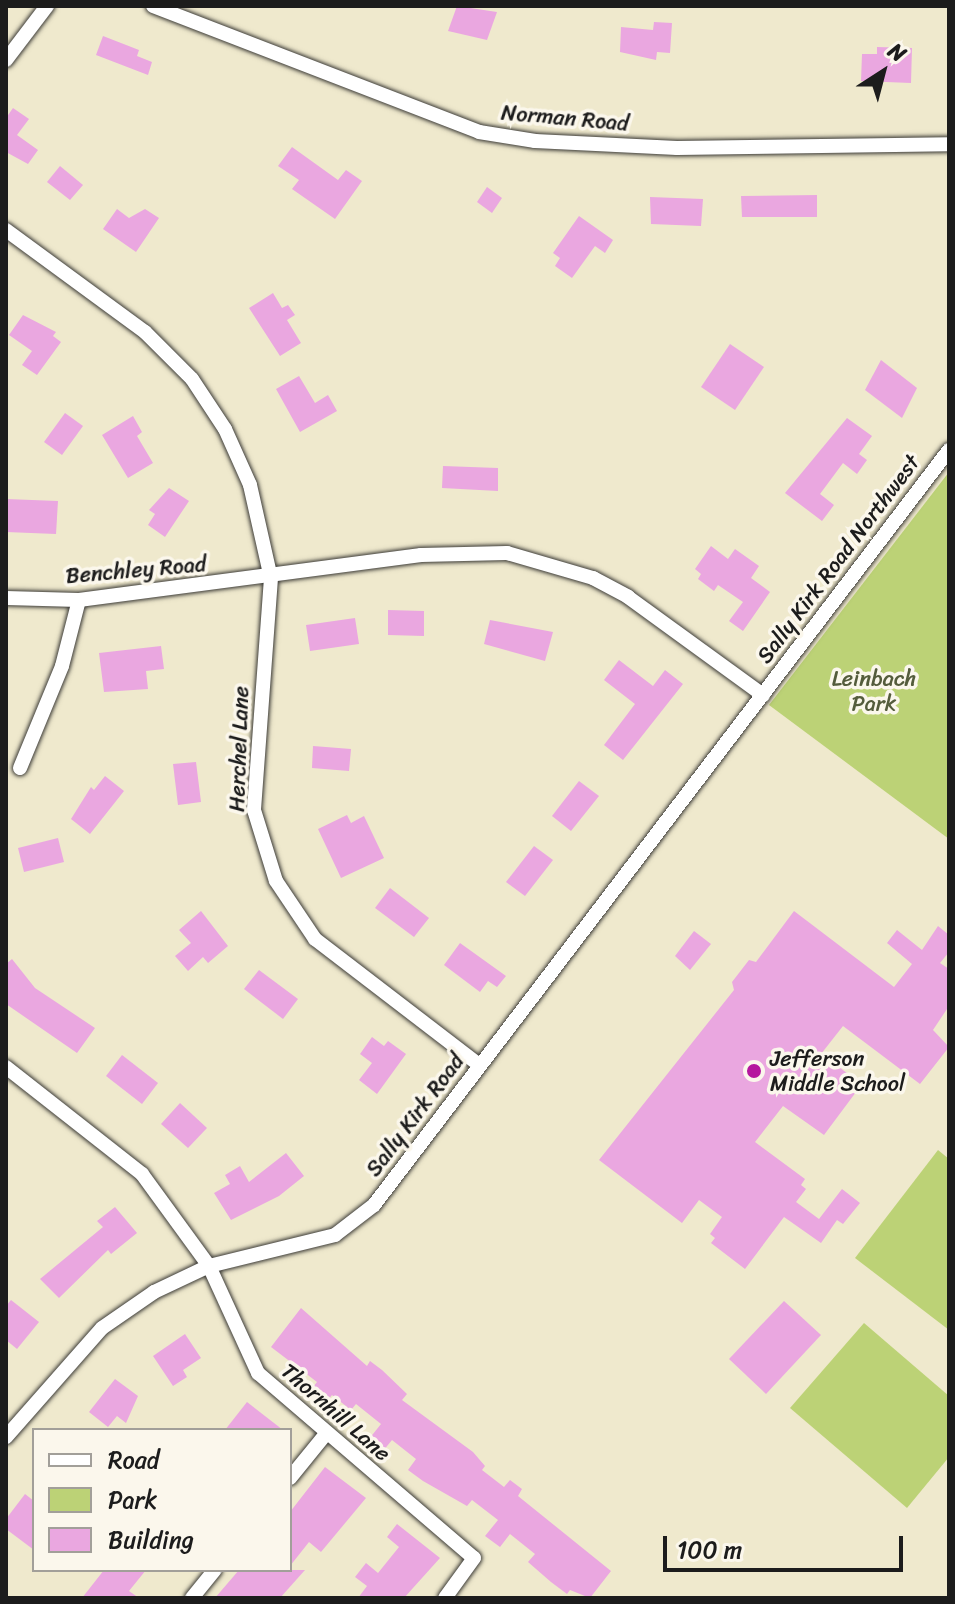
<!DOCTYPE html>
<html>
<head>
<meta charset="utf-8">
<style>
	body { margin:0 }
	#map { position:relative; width:955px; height:1604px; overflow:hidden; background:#efe9cd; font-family:Sriracha,sans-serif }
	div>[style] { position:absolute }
	.green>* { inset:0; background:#bcd276 }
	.building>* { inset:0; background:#eaa7e0 }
	.roads { filter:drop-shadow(0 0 2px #3c3b37) drop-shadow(0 0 2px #3c3b37) }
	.minor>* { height:14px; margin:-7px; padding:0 7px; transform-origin:7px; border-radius:7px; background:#fff }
	.dots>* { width:22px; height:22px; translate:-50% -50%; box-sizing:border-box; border:4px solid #fbf7ec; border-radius:50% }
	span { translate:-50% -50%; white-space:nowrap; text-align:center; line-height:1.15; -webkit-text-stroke:7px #fbf7ec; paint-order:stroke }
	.street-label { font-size:22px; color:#1c1c1c }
	.park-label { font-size:22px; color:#545c3c }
	.poi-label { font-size:22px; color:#1c1c1c }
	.left { translate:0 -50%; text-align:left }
	.frame { position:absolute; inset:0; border:8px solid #1c1c1c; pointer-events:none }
	.legend { position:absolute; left:32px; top:1428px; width:260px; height:144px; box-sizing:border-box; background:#fbf7ec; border:2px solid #a29f99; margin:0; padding:10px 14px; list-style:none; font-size:24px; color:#1c1c1c }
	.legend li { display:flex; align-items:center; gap:16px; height:40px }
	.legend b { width:40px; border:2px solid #a29f99 }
	.north { position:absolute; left:843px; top:32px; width:80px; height:80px; -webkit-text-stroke:6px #fbf7ec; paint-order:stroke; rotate:36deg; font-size:22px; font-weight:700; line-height:32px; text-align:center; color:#1c1c1c }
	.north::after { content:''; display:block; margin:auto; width:28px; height:36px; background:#1c1c1c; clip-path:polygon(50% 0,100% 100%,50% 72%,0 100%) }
	.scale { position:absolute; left:663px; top:1536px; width:240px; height:36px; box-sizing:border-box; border:4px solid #1c1c1c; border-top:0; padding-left:10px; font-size:24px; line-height:28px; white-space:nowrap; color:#1c1c1c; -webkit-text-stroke:6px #fbf7ec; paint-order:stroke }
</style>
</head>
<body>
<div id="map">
	<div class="green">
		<i style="clip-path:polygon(949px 472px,949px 839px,769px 705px)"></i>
		<i style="clip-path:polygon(938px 1150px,949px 1159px,949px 1330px,855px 1258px)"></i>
		<i style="clip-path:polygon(864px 1323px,949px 1396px,949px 1457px,907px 1508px,790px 1408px)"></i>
	</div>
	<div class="building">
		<i style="clip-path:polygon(457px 6px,497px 12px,487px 40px,448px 31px)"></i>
		<i style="clip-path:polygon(654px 22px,672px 23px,670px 53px,657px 52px,656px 60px,620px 52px,621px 27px,653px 30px)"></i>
		<i style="clip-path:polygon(103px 36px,139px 50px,137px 56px,152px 62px,148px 75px,96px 55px)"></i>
		<i style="clip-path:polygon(877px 47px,912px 48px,911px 83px,861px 81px,862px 54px,877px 54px)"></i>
		<i style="clip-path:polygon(13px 108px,29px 119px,17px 135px,38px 150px,28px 164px,6px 152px,6px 118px)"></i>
		<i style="clip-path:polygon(292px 147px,338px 180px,346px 170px,362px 181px,335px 219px,292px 189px,299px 180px,278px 166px)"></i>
		<i style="clip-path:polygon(60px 166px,83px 185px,70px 200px,47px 182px)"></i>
		<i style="clip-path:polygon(487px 187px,502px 198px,492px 213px,477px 202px)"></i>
		<i style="clip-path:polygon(817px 195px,817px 217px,742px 217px,741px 196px)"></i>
		<i style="clip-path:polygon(650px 197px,703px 199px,701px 226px,651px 224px)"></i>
		<i style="clip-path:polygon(117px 209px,129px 218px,145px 209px,159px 218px,136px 252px,103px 229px)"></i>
		<i style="clip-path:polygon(579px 216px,613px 240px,605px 253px,595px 246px,572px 278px,555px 266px,560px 258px,553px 253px)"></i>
		<i style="clip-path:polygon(273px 293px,282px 308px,288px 305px,295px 315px,287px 320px,301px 343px,280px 356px,249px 308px)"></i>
		<i style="clip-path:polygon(23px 315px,56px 332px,53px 336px,61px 342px,37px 375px,22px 365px,32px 351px,9px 335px)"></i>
		<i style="clip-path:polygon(730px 344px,764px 367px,735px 410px,701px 387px)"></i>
		<i style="clip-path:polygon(881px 360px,917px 388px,902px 418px,865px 390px)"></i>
		<i style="clip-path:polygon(299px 376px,315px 403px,328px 395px,337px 411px,300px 432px,276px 389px)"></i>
		<i style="clip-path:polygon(65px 413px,83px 426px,62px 455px,44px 442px)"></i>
		<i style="clip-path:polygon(133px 416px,142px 432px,137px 436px,153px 463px,128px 478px,102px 435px)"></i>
		<i style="clip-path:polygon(847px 418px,872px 436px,859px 454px,867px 460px,857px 474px,843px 463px,820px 494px,834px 505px,822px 521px,785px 493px)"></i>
		<i style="clip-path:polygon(443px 466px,498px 468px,498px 491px,442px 488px)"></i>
		<i style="clip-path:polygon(169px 488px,189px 501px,165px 537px,148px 525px,155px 514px,149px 510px)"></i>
		<i style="clip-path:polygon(6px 499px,58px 501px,56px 534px,6px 532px)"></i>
		<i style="clip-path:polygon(711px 546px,728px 559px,735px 549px,759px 566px,751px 578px,770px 592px,743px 631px,729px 621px,743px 602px,718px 585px,714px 591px,698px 579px,701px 574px,695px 569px)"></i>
		<i style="clip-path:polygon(388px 610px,424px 611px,424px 636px,388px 635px)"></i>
		<i style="clip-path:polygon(355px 618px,359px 644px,310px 651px,306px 625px)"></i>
		<i style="clip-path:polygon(490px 620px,553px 632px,545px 661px,484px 644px)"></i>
		<i style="clip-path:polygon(161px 646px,164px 669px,146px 671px,148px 689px,104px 692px,99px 653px)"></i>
		<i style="clip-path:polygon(619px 660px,653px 686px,665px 670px,683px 684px,623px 760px,604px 745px,635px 704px,604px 680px)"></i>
		<i style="clip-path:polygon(313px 746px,351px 749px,349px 771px,312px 768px)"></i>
		<i style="clip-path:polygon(196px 762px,201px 802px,178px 805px,173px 764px)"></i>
		<i style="clip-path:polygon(105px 776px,124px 791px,90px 834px,71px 819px,91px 787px,94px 790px)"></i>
		<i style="clip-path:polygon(579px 781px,599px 796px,571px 831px,552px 816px)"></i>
		<i style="clip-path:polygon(347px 815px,351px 823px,364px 816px,384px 858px,341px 878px,318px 829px)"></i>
		<i style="clip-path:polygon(58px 838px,64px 862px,24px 872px,18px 848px)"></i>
		<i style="clip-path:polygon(534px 846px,553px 860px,525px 896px,506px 882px)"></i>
		<i style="clip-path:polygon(390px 888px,429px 918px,414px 937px,375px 908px)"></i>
		<i style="clip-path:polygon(201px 911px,228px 946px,208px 963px,203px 957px,188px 971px,175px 956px,191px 943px,179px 930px)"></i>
		<i style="clip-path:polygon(794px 911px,894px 987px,912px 964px,887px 943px,897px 930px,922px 950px,938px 926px,949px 935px,949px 952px,940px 963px,949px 969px,949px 1006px,933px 1030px,949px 1047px,920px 1084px,843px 1026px,821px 1054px,862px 1084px,824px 1135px,783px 1106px,755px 1142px,805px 1179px,801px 1185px,806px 1189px,796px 1202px,819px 1219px,842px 1189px,860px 1203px,843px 1224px,837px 1220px,821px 1243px,784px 1217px,745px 1269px,711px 1243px,715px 1238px,710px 1234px,722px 1217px,699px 1200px,682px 1223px,599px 1160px,734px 990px,732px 982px,749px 960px,756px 962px)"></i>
		<i style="clip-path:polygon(694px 931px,711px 944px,690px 970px,675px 956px)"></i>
		<i style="clip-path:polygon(460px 943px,506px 976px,497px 987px,488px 981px,480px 992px,444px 965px)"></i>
		<i style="clip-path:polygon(12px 959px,35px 988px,95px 1028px,77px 1053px,6px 1004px,6px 964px)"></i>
		<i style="clip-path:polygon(259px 970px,298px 999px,283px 1019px,244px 989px)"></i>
		<i style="clip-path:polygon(372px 1037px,384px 1046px,388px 1041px,406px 1054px,377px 1094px,359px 1080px,372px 1063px,360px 1054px)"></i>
		<i style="clip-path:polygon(122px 1055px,158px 1083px,142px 1104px,106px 1076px)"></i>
		<i style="clip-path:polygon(180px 1103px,207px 1128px,188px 1148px,161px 1124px)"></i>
		<i style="clip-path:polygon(286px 1153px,304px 1176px,279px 1196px,231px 1220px,214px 1193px,230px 1184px,225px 1175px,240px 1166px,249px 1182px)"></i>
		<i style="clip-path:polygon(115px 1207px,137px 1233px,111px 1254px,108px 1250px,59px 1298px,40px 1279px,103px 1227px,97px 1221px)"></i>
		<i style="clip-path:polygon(11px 1300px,39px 1322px,17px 1349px,6px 1340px,6px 1306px)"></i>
		<i style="clip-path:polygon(784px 1301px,821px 1335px,766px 1394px,729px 1359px)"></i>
		<i style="clip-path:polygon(301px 1308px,367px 1366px,370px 1361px,382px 1370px,407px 1394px,402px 1400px,473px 1452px,485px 1466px,482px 1470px,504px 1487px,510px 1480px,522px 1489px,518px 1496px,611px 1571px,590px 1598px,570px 1590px,567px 1594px,551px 1582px,528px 1562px,535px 1554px,510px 1534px,500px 1547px,485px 1536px,498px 1520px,472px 1500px,467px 1506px,423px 1481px,408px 1470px,416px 1459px,392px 1440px,383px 1451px,369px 1439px,381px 1424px,356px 1404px,351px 1410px,332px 1395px,328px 1400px,313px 1387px,317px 1382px,271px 1347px)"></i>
		<i style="clip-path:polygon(185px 1334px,201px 1358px,183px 1370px,187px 1377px,173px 1386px,153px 1356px)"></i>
		<i style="clip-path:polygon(115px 1379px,138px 1396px,126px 1423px,117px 1416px,108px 1427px,89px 1412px)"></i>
		<i style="clip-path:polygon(247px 1402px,283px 1430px,225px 1430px)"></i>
		<i style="clip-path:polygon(325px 1467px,366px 1498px,321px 1552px,309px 1542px,290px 1566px,290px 1512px)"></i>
		<i style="clip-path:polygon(25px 1494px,34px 1501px,34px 1550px,6px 1529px,6px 1519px)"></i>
		<i style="clip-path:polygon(397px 1524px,440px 1558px,404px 1598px,358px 1598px,367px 1586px,355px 1577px,366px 1563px,378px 1573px,399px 1547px,387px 1537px)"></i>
		<i style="clip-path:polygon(104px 1570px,146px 1570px,129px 1591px,139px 1598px,82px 1598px)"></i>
		<i style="clip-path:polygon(239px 1570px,305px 1570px,280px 1598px,215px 1598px)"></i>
	</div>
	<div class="roads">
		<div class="minor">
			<i style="left:153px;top:6px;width:350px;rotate:21.1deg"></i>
			<i style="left:479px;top:132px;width:57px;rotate:9.1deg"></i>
			<i style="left:535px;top:141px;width:142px;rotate:2.8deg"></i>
			<i style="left:677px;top:148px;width:272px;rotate:-0.8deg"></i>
			<i style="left:6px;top:60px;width:68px;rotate:-52.8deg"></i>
			<i style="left:6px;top:230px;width:172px;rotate:36.3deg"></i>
			<i style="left:145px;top:332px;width:66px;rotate:45deg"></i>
			<i style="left:192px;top:379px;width:60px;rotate:56.6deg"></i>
			<i style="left:225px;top:429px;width:61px;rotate:65.9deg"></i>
			<i style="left:250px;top:485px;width:95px;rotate:77.3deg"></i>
			<i style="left:271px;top:578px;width:233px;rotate:94.2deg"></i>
			<i style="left:254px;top:810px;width:74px;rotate:72.8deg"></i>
			<i style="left:276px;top:881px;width:70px;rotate:56.1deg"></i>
			<i style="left:315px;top:939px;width:207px;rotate:37.5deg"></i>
			<i style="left:6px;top:598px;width:73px;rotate:1.6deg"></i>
			<i style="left:79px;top:600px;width:345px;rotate:-7.5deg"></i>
			<i style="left:421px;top:555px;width:86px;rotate:-1.3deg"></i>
			<i style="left:507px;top:553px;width:90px;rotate:16.2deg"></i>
			<i style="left:593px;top:578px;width:40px;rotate:28deg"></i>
			<i style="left:628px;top:597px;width:167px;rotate:36deg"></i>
			<i style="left:20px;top:768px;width:110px;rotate:-67.6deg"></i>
			<i style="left:62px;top:666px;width:68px;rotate:-75.6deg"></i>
			<i style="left:6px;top:1067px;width:173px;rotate:38.2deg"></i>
			<i style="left:142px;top:1174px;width:114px;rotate:53.9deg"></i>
			<i style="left:209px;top:1266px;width:118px;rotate:65.4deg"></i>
			<i style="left:258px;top:1373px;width:284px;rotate:40.6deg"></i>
			<i style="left:474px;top:1558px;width:49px;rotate:125.9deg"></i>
			<i style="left:6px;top:1437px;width:145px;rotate:-48.6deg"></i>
			<i style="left:102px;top:1328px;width:63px;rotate:-34.7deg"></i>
			<i style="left:154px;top:1292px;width:61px;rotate:-25.3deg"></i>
			<i style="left:209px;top:1266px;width:130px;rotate:-13.8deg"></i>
			<i style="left:335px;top:1235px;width:49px;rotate:-37.6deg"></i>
			<i style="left:374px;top:1205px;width:949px;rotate:-52.71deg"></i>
			<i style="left:290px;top:1478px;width:55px;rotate:-50.9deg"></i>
			<i style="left:192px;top:1598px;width:36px;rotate:-51deg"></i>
		</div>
	</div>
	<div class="dots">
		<i style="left:754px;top:1071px;background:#b5179e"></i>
	</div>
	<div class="street-label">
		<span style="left:565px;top:118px;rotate:5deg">Norman Road</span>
		<span style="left:838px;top:559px;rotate:-53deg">Sally Kirk Road Northwest</span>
		<span style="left:136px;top:570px;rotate:-5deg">Benchley Road</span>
		<span style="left:239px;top:749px;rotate:-88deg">Herchel Lane</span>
		<span style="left:415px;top:1115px;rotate:-53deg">Sally Kirk Road</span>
		<span style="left:336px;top:1412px;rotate:41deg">Thornhill Lane</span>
	</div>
	<div class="park-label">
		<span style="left:874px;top:691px">Leinbach<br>Park</span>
	</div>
	<div class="poi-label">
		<span class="left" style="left:770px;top:1071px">Jefferson<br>Middle School</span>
	</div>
	<div class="frame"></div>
	<ul class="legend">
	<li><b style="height:10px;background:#fff"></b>Road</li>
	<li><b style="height:22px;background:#bcd276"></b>Park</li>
	<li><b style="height:22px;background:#eaa7e0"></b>Building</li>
	</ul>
	<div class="north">N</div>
	<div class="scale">100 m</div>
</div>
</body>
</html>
